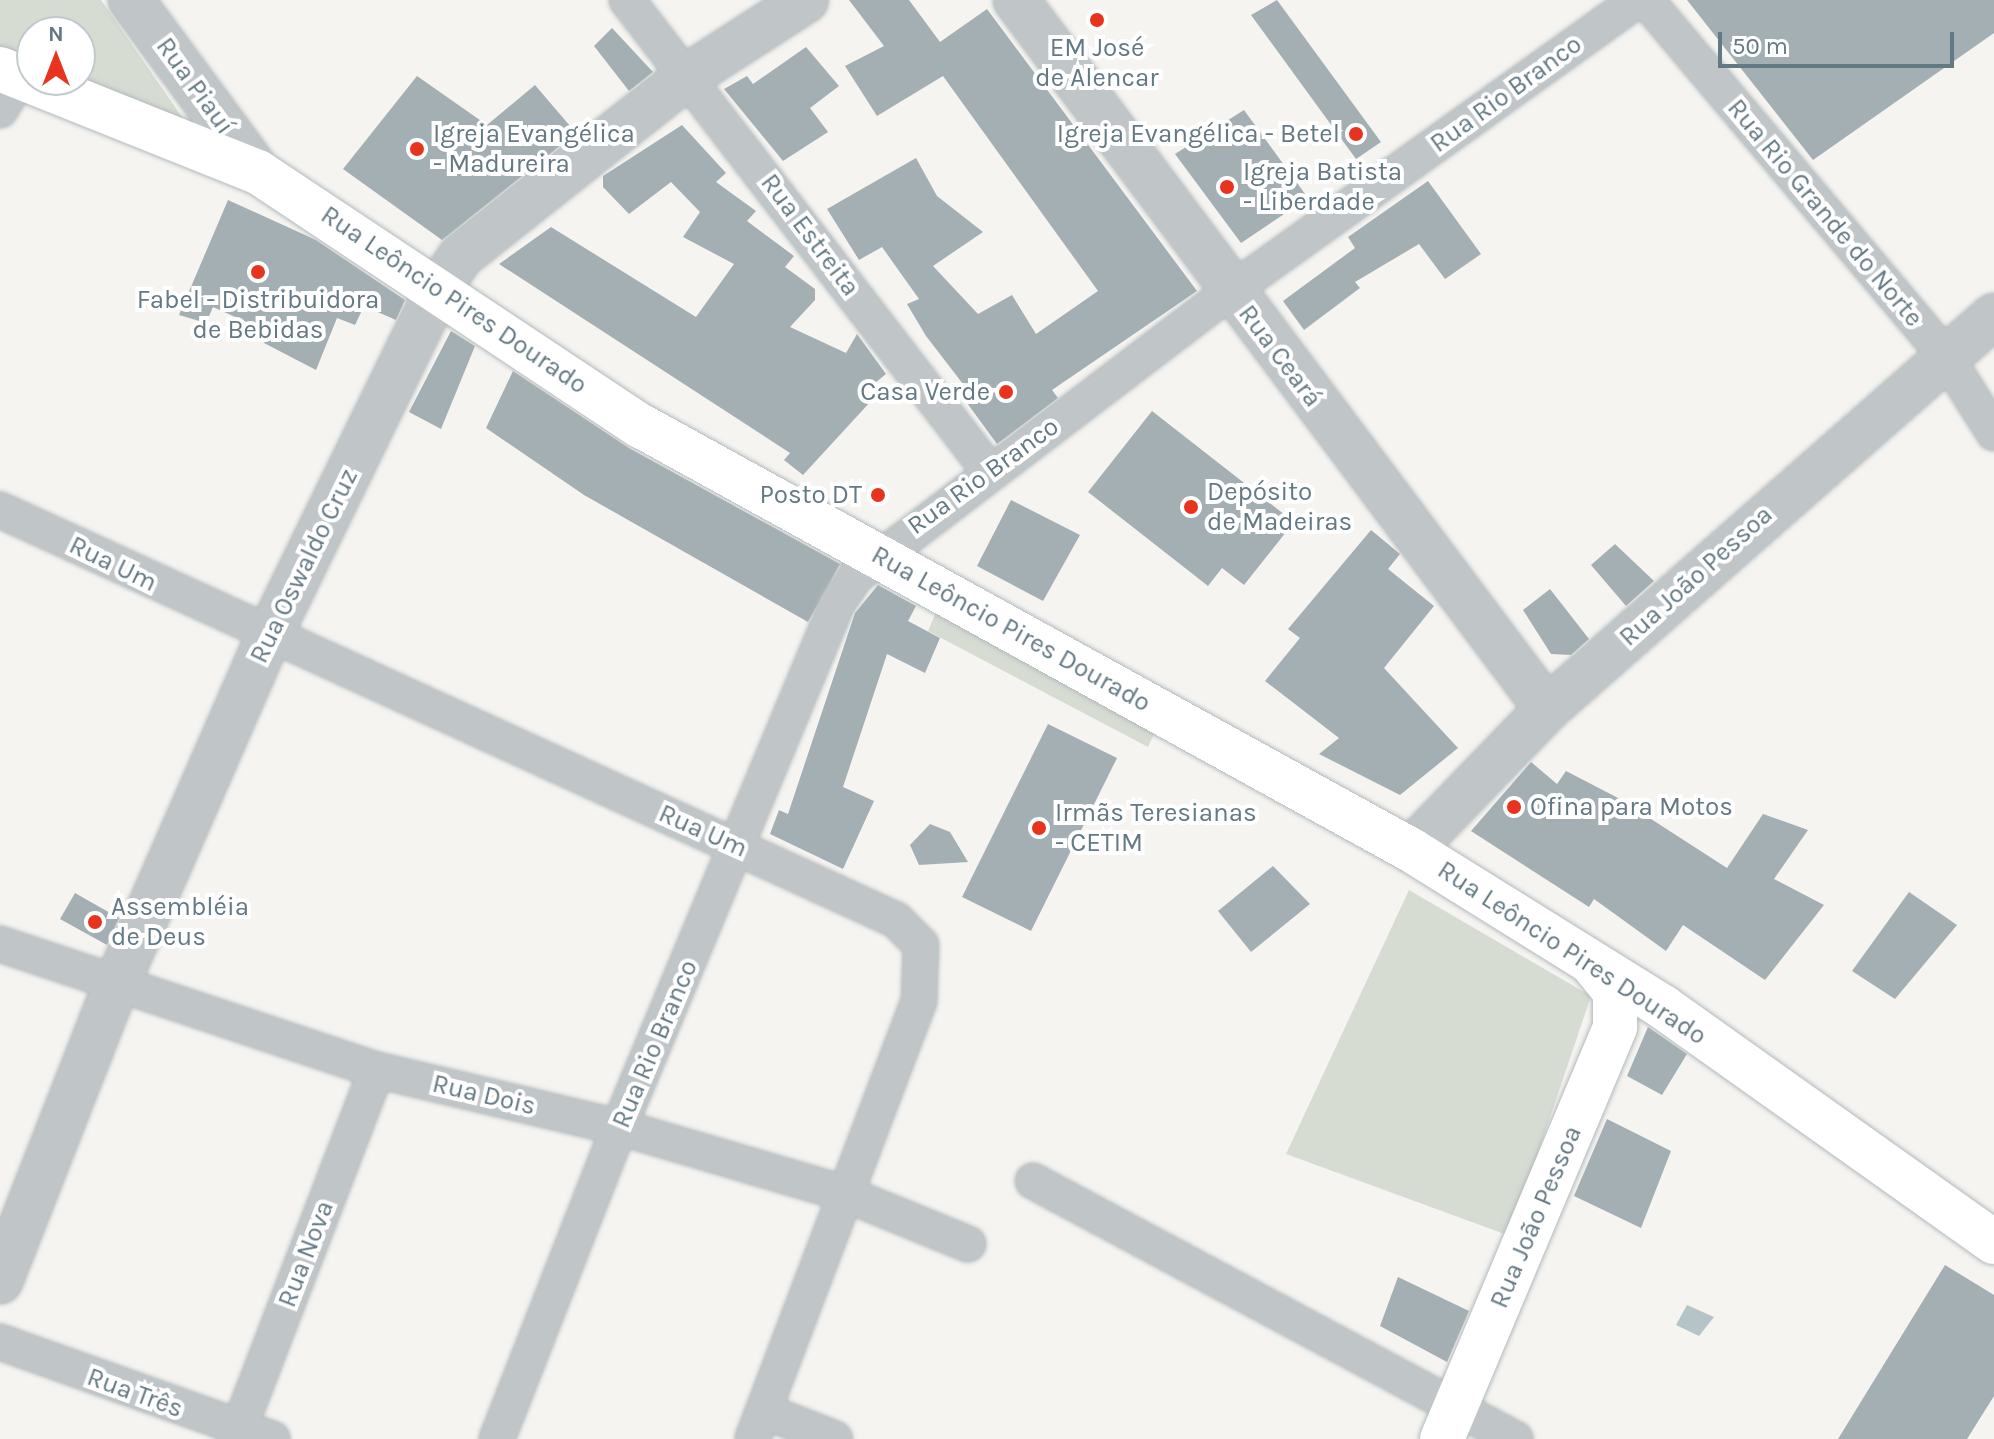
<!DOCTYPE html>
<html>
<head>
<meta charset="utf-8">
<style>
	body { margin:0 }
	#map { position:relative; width:1994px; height:1439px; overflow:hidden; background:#f5f4f1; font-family:Karla,sans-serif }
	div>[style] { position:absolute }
	.green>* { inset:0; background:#d7dcd2 }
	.water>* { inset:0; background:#b5c4c7 }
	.building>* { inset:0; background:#a4afb3 }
	.roads { filter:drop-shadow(0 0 2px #b2b9bc) drop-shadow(0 0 2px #b2b9bc) }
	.minor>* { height:34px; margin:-17px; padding:0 17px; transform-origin:17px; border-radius:17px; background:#c0c5c7 }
	.tertiary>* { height:44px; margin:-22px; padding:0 22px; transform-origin:22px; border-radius:22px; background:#c0c5c7 }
	.secondary>* { height:44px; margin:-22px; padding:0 22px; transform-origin:22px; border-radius:22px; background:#fff }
	.dots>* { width:22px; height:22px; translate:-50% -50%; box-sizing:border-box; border:4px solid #fff; border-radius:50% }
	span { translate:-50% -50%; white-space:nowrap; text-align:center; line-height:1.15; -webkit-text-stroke:8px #fff; paint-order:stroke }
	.poi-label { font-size:26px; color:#637983 }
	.left { translate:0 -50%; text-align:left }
	.right { translate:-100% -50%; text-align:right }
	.street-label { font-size:26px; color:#637983 }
	.north { position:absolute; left:16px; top:16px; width:80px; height:80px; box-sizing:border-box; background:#fff; border:2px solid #c1c9cd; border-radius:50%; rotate:0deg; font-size:22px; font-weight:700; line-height:32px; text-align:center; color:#637983 }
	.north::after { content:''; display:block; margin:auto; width:28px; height:36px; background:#e8331e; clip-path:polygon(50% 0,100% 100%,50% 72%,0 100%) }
	.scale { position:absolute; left:1718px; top:32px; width:236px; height:36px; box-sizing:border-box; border:4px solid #637983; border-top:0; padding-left:10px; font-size:24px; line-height:28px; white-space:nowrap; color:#637983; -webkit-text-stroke:6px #fff; paint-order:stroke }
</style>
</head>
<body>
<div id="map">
	<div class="green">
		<i style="clip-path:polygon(0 0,101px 0,189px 127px,80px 80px,80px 32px,32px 32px,32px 61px,0 48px)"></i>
		<i style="clip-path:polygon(942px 598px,1162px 717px,1148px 747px,928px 631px)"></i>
		<i style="clip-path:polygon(1409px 890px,1591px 996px,1510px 1236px,1286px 1154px)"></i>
	</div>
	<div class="water">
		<i style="clip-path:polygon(1687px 1305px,1714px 1317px,1699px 1336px,1676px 1325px)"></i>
	</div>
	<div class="building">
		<i style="clip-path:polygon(849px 0,909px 0,940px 42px,987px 9px,1197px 291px,1052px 390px,1058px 398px,997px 444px,967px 403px,973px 397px,926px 336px,907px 304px,919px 299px,882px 247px,859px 260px,827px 209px,916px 158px,937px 196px,983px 232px,933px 266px,978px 314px,1012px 295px,1036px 334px,1098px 291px,943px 76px,877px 116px,845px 66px,884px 46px)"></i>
		<i style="clip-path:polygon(1277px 0,1381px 142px,1356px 159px,1251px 15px)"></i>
		<i style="clip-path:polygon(1687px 0,1994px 0,1994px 33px,1813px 160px)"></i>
		<i style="clip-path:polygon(612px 28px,653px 72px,629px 91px,594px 46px)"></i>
		<i style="clip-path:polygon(806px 47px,839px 86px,810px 108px,828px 132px,783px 161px,724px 89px,747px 76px,753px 84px)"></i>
		<i style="clip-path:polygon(417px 76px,487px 125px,535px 85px,576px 133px,442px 240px,343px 169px)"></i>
		<i style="clip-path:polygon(1244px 110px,1308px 198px,1241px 243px,1175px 154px)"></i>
		<i style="clip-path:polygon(682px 125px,726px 173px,716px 182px,756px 211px,747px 221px,794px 256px,785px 267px,815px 289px,815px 300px,790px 327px,846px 353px,857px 334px,886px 374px,863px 393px,872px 400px,803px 475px,784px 460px,790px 453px,499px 264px,551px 227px,696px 317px,734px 264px,683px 237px,700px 212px,671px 182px,629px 214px,603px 187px,603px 176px)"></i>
		<i style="clip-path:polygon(1428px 181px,1481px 254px,1445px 279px,1419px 244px,1355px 282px,1360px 288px,1304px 330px,1283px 301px,1355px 248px,1348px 237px)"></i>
		<i style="clip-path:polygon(228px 200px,316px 240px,405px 300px,396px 320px,364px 306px,355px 325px,337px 318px,316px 370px,264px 343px,269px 332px,213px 307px,206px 323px,179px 315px)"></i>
		<i style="clip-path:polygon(451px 331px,475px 346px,441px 429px,409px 412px)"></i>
		<i style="clip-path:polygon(513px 371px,629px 448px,840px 564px,808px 622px,584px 495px,486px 428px)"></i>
		<i style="clip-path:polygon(1152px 411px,1294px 522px,1244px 585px,1222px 568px,1208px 586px,1088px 492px)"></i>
		<i style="clip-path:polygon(1011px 500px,1080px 535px,1043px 601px,977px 566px)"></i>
		<i style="clip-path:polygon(1371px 530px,1400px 554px,1388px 569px,1434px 606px,1384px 668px,1458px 748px,1400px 795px,1319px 754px,1339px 738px,1265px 681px,1300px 638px,1288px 629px)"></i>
		<i style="clip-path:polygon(1615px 544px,1654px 581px,1626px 606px,1591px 565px)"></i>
		<i style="clip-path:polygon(878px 585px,916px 606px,908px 621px,940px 638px,925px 673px,887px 654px,843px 787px,874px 801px,843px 869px,770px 834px,779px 810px,788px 814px,855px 613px)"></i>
		<i style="clip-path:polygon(1550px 589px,1589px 639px,1571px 655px,1551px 654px,1523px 610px)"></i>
		<i style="clip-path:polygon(1048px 724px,1117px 758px,1031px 931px,962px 897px)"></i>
		<i style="clip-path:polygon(1531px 762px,1557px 784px,1566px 771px,1620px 799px,1727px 868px,1763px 814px,1808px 830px,1774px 879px,1824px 905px,1765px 980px,1683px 925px,1666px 951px,1594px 899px,1589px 907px,1471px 831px)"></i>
		<i style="clip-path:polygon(930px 824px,950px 832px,968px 862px,919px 865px,910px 845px)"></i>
		<i style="clip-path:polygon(1273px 866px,1310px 904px,1251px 952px,1218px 911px)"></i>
		<i style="clip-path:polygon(1909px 892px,1957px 925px,1895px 999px,1852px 971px)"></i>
		<i style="clip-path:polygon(75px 893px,119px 918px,107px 945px,60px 919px)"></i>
		<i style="clip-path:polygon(1648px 1027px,1687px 1054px,1662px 1095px,1627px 1076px)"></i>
		<i style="clip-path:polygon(1607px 1119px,1671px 1151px,1641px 1228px,1574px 1196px)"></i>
		<i style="clip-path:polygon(1945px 1265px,1994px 1295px,1994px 1396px,1967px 1439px,1838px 1439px)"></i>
		<i style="clip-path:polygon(1398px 1277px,1469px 1311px,1447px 1362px,1380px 1326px)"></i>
	</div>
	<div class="roads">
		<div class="minor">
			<i style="left:627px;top:0;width:595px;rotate:52.44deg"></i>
			<i style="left:1646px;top:0;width:464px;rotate:49.9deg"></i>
			<i style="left:1945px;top:355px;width:92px;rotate:57.9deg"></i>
			<i style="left:0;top:110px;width:37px;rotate:-59deg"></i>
			<i style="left:0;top:510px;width:985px;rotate:24.59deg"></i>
			<i style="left:896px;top:920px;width:35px;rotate:45deg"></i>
			<i style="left:921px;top:945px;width:56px;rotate:92deg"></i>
			<i style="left:919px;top:1001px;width:468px;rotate:110.8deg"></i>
			<i style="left:0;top:944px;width:397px;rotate:18.5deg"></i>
			<i style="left:377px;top:1070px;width:249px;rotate:13.3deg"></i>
			<i style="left:619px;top:1127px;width:234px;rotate:16.4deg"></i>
			<i style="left:843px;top:1193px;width:135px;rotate:22.2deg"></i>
			<i style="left:1033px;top:1181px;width:547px;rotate:28.16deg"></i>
			<i style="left:0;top:1342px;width:289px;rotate:19.6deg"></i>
			<i style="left:764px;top:1411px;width:76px;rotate:21.5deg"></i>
			<i style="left:235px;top:1439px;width:395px;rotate:-69deg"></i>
			<i style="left:497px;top:1439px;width:335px;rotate:-68.6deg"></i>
			<i style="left:619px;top:1127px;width:567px;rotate:-67.37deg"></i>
			<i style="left:837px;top:604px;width:32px;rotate:-56deg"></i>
			<i style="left:855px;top:577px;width:472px;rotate:-37.3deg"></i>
			<i style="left:1231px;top:291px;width:500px;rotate:-35.6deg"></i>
		</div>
		<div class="tertiary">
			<i style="left:131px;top:0;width:214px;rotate:53.6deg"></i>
			<i style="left:1016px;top:0;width:886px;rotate:53.17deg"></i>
			<i style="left:1411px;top:850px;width:196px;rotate:-46deg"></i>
			<i style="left:1547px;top:709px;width:595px;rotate:-41.32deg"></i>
			<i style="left:0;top:1281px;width:315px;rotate:-68.6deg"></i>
			<i style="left:115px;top:988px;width:382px;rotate:-66.4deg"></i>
			<i style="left:268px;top:638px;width:392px;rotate:-64deg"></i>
			<i style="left:440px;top:286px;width:38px;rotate:-55deg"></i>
			<i style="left:462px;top:255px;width:288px;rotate:-38.4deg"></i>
			<i style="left:688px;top:76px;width:140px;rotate:-32.8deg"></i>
		</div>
		<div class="secondary">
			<i style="left:0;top:69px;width:278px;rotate:21.8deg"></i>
			<i style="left:258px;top:172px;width:460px;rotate:33.6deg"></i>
			<i style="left:641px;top:426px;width:879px;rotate:28.84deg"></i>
			<i style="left:1411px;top:850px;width:297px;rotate:31.9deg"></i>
			<i style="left:1663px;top:1007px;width:406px;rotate:35.4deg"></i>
			<i style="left:1442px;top:1439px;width:447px;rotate:-67.2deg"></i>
			<i style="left:1615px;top:1027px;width:35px;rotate:-90deg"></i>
			<i style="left:1615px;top:992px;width:36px;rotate:-129deg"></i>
		</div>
	</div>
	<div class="dots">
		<i style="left:1097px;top:20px;background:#e8331e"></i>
		<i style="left:1356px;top:134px;background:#e8331e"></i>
		<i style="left:417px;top:149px;background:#e8331e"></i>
		<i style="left:1227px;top:187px;background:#e8331e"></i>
		<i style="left:258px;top:272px;background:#e8331e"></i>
		<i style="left:1006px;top:392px;background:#e8331e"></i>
		<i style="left:878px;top:495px;background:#e8331e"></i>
		<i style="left:1191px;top:507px;background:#e8331e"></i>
		<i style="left:1514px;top:807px;background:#e8331e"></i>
		<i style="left:1039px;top:828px;background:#e8331e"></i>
		<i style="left:95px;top:922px;background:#e8331e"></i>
	</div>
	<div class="poi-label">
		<span style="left:1097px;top:63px">EM José<br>de Alencar</span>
		<span class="left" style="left:433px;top:149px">Igreja Evangélica<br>- Madureira</span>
		<span class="right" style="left:1340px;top:134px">Igreja Evangélica - Betel</span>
		<span class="left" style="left:1243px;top:187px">Igreja Batista<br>- Liberdade</span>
		<span style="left:258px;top:315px">Fabel - Distribuidora<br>de Bebidas</span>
		<span class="right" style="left:990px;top:392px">Casa Verde</span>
		<span class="left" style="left:1207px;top:507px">Depósito<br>de Madeiras</span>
		<span class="right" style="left:862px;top:495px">Posto DT</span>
		<span class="left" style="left:1530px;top:807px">Ofina para Motos</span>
		<span class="left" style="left:1055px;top:828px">Irmãs Teresianas<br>- CETIM</span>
		<span class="left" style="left:111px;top:922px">Assembléia<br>de Deus</span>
	</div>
	<div class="street-label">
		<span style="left:195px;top:86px;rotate:54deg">Rua Piauí</span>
		<span style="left:1506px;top:94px;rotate:-36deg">Rua Rio Branco</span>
		<span style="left:1825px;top:213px;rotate:50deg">Rua Rio Grande do Norte</span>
		<span style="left:810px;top:235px;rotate:53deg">Rua Estreita</span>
		<span style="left:454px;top:300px;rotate:34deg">Rua Leôncio Pires Dourado</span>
		<span style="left:1280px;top:356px;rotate:53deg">Rua Ceará</span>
		<span style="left:983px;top:476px;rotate:-36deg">Rua Rio Branco</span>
		<span style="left:113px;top:564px;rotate:26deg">Rua Um</span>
		<span style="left:304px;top:566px;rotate:-64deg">Rua Oswaldo Cruz</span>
		<span style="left:1696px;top:576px;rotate:-42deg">Rua João Pessoa</span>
		<span style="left:1011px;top:629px;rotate:29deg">Rua Leôncio Pires Dourado</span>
		<span style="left:703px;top:831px;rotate:24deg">Rua Um</span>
		<span style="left:1572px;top:953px;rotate:33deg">Rua Leôncio Pires Dourado</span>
		<span style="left:655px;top:1044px;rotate:-67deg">Rua Rio Branco</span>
		<span style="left:484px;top:1095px;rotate:13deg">Rua Dois</span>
		<span style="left:1536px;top:1217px;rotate:-67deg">Rua João Pessoa</span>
		<span style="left:306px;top:1254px;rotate:-69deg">Rua Nova</span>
		<span style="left:135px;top:1393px;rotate:20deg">Rua Três</span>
	</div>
	<div class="north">N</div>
	<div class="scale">50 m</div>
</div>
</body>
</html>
